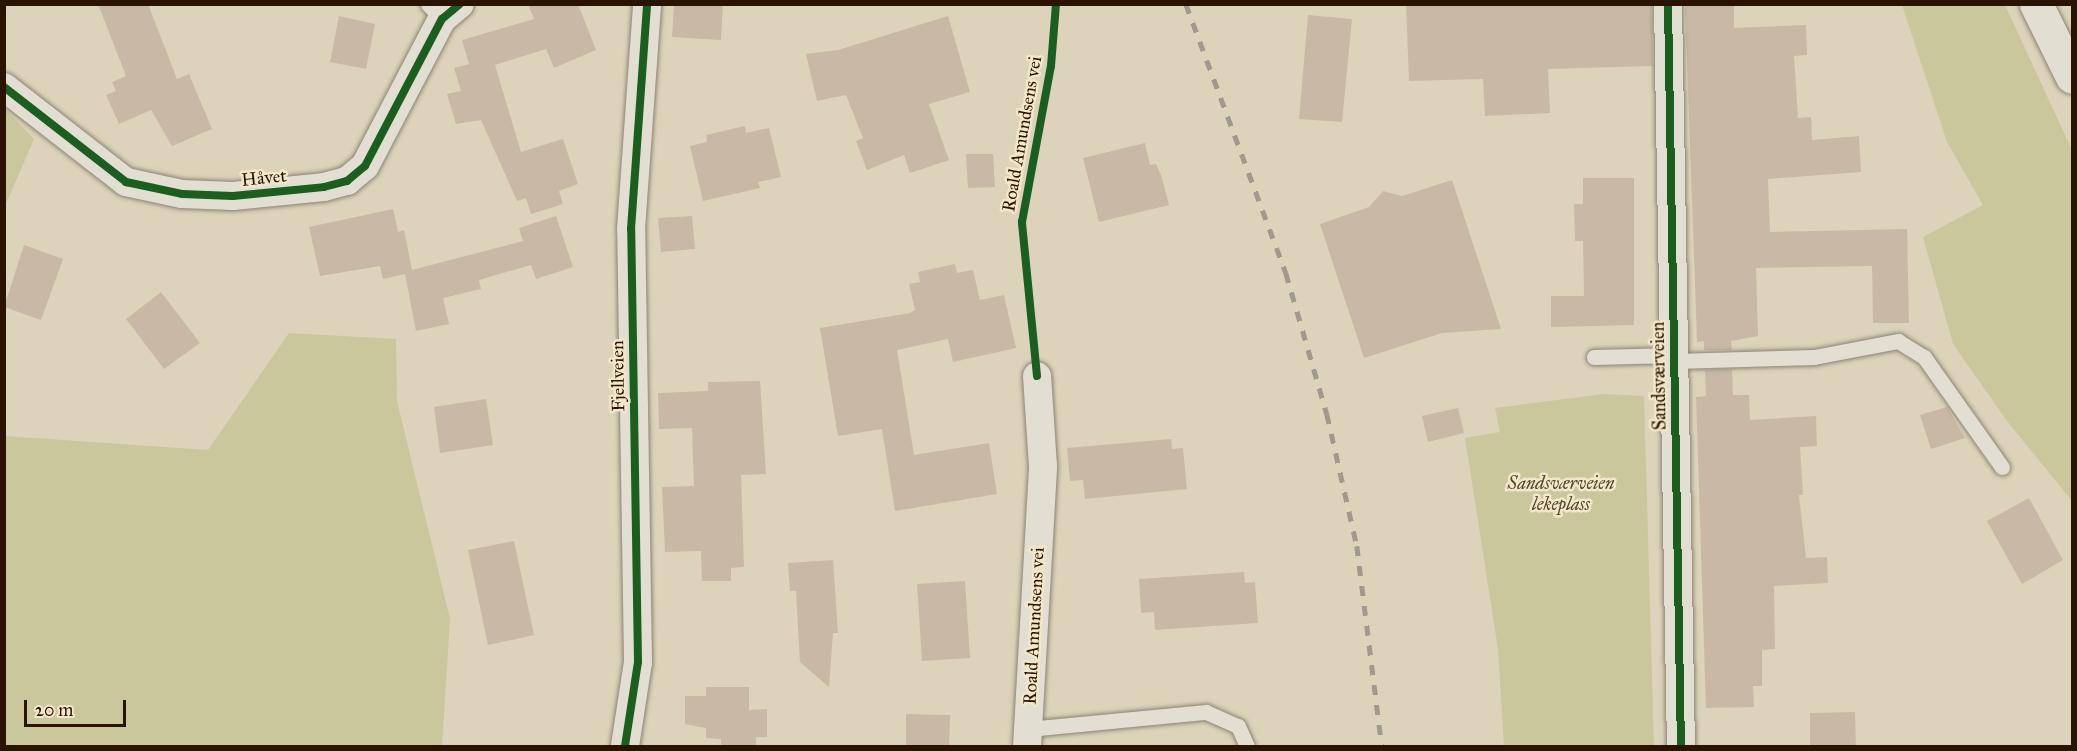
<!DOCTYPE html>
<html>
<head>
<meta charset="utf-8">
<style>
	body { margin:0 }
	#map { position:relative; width:2077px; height:751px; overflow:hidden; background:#dcd3ba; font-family:"IM FELL Great Primer",serif }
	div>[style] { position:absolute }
	.green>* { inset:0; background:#cac79d }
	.building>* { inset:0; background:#cab8a7 }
	.roads { filter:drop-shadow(0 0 2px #8c8474) drop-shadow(0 0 2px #8c8474) }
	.lane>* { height:15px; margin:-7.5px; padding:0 7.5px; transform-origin:7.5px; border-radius:7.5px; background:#e3ded2 }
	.street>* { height:28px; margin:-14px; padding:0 14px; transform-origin:14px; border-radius:14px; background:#e3ded2 }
	.secondary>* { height:33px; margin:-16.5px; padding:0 16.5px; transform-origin:16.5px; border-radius:16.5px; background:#e3ded2 }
	.rail>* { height:4.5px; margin-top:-2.25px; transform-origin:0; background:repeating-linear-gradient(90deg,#a0998e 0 10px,transparent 0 20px) }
	.cycleway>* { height:8px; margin:-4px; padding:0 4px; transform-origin:4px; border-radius:4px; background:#1b5e20 }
	span { translate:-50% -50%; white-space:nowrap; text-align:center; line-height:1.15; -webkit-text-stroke:5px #f2e7c8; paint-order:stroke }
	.street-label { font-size:18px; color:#2a1302 }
	.park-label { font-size:18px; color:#56462a; font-style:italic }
	.frame { position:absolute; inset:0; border:6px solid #2a1302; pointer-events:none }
	.scale { position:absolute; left:24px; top:700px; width:102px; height:27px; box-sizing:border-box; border:3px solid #2a1302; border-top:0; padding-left:8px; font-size:18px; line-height:21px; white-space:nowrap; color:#2a1302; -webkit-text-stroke:4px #f2e7c8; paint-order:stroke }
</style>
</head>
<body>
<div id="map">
	<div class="green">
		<i style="clip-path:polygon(1902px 5px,2005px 5px,2072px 150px,2072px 501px,2007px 421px,1953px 344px,1923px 237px,1983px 205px,1947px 142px)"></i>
		<i style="clip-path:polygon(5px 109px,34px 139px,5px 206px)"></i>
		<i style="clip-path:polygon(289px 333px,396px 339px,397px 401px,450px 619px,442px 746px,5px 746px,5px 436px,208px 450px)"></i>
		<i style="clip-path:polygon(1604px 394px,1644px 396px,1654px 746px,1504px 746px,1498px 649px,1465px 438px,1500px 432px,1495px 408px)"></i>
	</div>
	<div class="building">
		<i style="clip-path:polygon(98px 4px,148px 4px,177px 79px,189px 74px,212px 129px,172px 146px,151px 110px,119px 124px,106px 95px,116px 91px,112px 82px,126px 76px)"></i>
		<i style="clip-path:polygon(528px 4px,578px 4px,596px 50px,554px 68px,546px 49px,495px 65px,521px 152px,563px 139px,578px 184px,559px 191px,563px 204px,531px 214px,526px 198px,517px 201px,481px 120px,456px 124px,447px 94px,461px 91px,454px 68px,469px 64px,462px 40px,534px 19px)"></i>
		<i style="clip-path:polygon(674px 4px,723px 4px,721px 40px,672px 37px)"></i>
		<i style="clip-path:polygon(1406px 4px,1652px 4px,1653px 66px,1548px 69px,1550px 113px,1485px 116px,1483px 79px,1409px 81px)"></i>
		<i style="clip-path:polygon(1685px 4px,1734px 4px,1734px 28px,1806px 25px,1807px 55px,1794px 56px,1798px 118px,1811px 117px,1812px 140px,1859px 136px,1861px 172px,1768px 179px,1770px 232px,1907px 229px,1909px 323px,1873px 323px,1872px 266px,1756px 268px,1758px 336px,1731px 341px,1732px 350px,1704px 350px,1704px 341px,1697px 342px)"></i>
		<i style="clip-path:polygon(1308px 15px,1352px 19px,1342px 122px,1299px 119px)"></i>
		<i style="clip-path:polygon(339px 16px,375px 24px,366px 69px,330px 62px)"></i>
		<i style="clip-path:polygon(948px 16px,970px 92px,929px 104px,949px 160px,910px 173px,904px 155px,867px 170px,856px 141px,863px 138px,846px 95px,817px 101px,806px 54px,838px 50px)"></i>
		<i style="clip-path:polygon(745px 126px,746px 133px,769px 128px,781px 177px,758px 182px,760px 188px,703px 201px,690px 146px,707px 142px,706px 135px)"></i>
		<i style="clip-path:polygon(1145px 143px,1150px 165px,1156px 164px,1161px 175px,1169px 205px,1099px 222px,1083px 158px)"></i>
		<i style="clip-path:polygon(966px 154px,993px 154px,995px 187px,968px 188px)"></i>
		<i style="clip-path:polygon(1583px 178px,1634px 178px,1634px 325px,1551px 327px,1551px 296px,1584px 296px,1583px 241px,1575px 241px,1574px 204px,1583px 204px)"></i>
		<i style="clip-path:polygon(1452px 180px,1501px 329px,1442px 333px,1364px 358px,1320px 224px,1369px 207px,1383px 191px,1402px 196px)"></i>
		<i style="clip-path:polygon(393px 209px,398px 232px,404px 230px,412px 270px,523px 241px,519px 228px,556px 216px,573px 267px,536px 279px,531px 265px,479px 280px,481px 289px,443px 298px,449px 324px,416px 331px,405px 274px,383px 279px,380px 266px,320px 276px,309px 227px)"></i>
		<i style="clip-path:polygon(692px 216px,695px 249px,661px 252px,658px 218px)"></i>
		<i style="clip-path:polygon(24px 245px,63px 259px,41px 320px,4px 307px)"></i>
		<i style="clip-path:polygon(955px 264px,957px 273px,973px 270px,980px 300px,1004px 295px,1016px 348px,953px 362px,948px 339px,897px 350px,914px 455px,989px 443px,997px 494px,895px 511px,882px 429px,838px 436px,820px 328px,910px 313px,915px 310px,909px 284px,920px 282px,918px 272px)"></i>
		<i style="clip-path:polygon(161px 292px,200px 343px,164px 369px,126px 319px)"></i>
		<i style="clip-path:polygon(1732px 369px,1733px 395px,1749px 395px,1750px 420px,1816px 416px,1817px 446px,1800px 447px,1803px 495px,1799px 495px,1806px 558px,1827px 557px,1828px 583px,1774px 586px,1775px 649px,1762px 650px,1762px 686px,1753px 686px,1754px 707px,1706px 708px,1696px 397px,1706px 396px,1705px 370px)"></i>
		<i style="clip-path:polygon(760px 381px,766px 474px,741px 475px,744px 567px,731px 568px,731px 581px,702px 581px,701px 551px,665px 552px,662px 487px,694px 486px,692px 428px,659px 429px,658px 393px,708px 391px,708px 382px)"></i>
		<i style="clip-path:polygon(486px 399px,493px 445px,440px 453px,434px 407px)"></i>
		<i style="clip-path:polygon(1947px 407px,1965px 438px,1931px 449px,1920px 415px)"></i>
		<i style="clip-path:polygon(1458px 408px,1464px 433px,1428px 442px,1422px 416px)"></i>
		<i style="clip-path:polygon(1171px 439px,1172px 449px,1183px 448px,1187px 489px,1085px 499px,1083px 480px,1070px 481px,1067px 448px)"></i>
		<i style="clip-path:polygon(2029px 498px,2063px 560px,2022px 584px,1987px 521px)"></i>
		<i style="clip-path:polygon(514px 541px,534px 635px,488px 645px,468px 550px)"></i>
		<i style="clip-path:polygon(833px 560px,838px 633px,833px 633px,829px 687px,800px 662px,796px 591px,790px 591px,788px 563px)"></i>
		<i style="clip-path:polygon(1244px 572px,1245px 583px,1255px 582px,1258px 623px,1155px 630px,1154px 612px,1141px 613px,1139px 579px)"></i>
		<i style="clip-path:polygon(965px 581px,970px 658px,922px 661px,917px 584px)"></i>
		<i style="clip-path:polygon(706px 687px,749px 687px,749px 710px,767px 709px,767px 737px,756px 737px,756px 747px,721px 747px,721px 739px,706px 738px,706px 728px,685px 724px,685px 696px,706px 696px)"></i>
		<i style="clip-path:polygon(1855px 712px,1856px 747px,1810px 747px,1810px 713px)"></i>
		<i style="clip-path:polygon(906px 714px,950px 715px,949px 747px,906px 747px)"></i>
	</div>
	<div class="roads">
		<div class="lane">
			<i style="left:428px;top:4px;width:21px;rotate:47deg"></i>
			<i style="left:1594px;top:357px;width:80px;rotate:-1.4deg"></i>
			<i style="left:1674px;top:361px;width:140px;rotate:-1.6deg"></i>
			<i style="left:1814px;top:357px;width:86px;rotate:-10.8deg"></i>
			<i style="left:1898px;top:341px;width:31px;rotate:32deg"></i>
			<i style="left:1924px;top:357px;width:135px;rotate:54.7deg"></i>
			<i style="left:1028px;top:729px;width:179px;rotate:-5.5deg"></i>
			<i style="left:1206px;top:712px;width:35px;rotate:24deg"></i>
			<i style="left:1238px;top:726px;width:22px;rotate:66deg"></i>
		</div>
		<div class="street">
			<i style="left:1668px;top:4px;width:742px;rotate:89deg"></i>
			<i style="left:4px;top:87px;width:155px;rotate:37.9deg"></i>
			<i style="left:126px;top:182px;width:57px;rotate:12.1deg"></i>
			<i style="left:182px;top:194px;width:51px;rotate:2.2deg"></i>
			<i style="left:233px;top:196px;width:91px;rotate:-5.6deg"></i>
			<i style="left:324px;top:187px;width:24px;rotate:-15deg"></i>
			<i style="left:347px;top:181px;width:23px;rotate:-40deg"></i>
			<i style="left:365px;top:166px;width:166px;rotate:-62.4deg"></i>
			<i style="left:442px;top:19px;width:23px;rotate:-40deg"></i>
			<i style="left:625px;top:746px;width:85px;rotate:-81.2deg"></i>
			<i style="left:638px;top:662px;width:433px;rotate:-90.9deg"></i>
			<i style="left:631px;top:229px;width:226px;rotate:-85.9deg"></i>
			<i style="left:1027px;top:746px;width:280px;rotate:-86.7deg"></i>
			<i style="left:1043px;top:466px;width:90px;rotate:-93.8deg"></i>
		</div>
		<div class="secondary">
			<i style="left:2036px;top:4px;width:81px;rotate:63.7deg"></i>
		</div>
	</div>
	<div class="rail">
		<i style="left:1186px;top:4px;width:287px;rotate:69.6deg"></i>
		<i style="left:1286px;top:273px;width:147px;rotate:73.8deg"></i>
		<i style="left:1327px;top:414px;width:135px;rotate:77.2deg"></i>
		<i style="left:1357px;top:546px;width:202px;rotate:82.9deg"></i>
	</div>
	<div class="cycleway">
		<i style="left:1668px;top:4px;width:742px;rotate:89deg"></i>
		<i style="left:4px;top:87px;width:155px;rotate:37.9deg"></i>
		<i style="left:126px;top:182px;width:57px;rotate:12.1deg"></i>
		<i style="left:182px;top:194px;width:51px;rotate:2.2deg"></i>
		<i style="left:233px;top:196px;width:91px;rotate:-5.6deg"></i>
		<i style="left:324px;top:187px;width:24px;rotate:-15deg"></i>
		<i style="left:347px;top:181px;width:23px;rotate:-40deg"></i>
		<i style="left:365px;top:166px;width:166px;rotate:-62.4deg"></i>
		<i style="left:442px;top:19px;width:23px;rotate:-40deg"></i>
		<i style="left:1037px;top:376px;width:155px;rotate:-95.6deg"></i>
		<i style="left:1022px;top:222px;width:159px;rotate:-79.5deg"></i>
		<i style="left:1051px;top:66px;width:62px;rotate:-85.4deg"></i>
		<i style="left:625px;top:746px;width:85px;rotate:-81.2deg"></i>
		<i style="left:638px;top:662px;width:433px;rotate:-90.9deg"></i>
		<i style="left:631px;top:229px;width:226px;rotate:-85.9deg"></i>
	</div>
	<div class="street-label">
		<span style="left:1022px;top:134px;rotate:-80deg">Roald Amundsens vei</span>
		<span style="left:264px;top:178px;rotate:-6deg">Håvet</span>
		<span style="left:618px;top:376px;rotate:-91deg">Fjellveien</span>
		<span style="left:1659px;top:376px;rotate:-91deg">Sandsværveien</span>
		<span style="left:1034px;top:626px;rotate:-87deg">Roald Amundsens vei</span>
	</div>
	<div class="park-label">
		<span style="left:1561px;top:494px">Sandsværveien<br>lekeplass</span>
	</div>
	<div class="frame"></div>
	<div class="scale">20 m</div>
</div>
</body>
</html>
